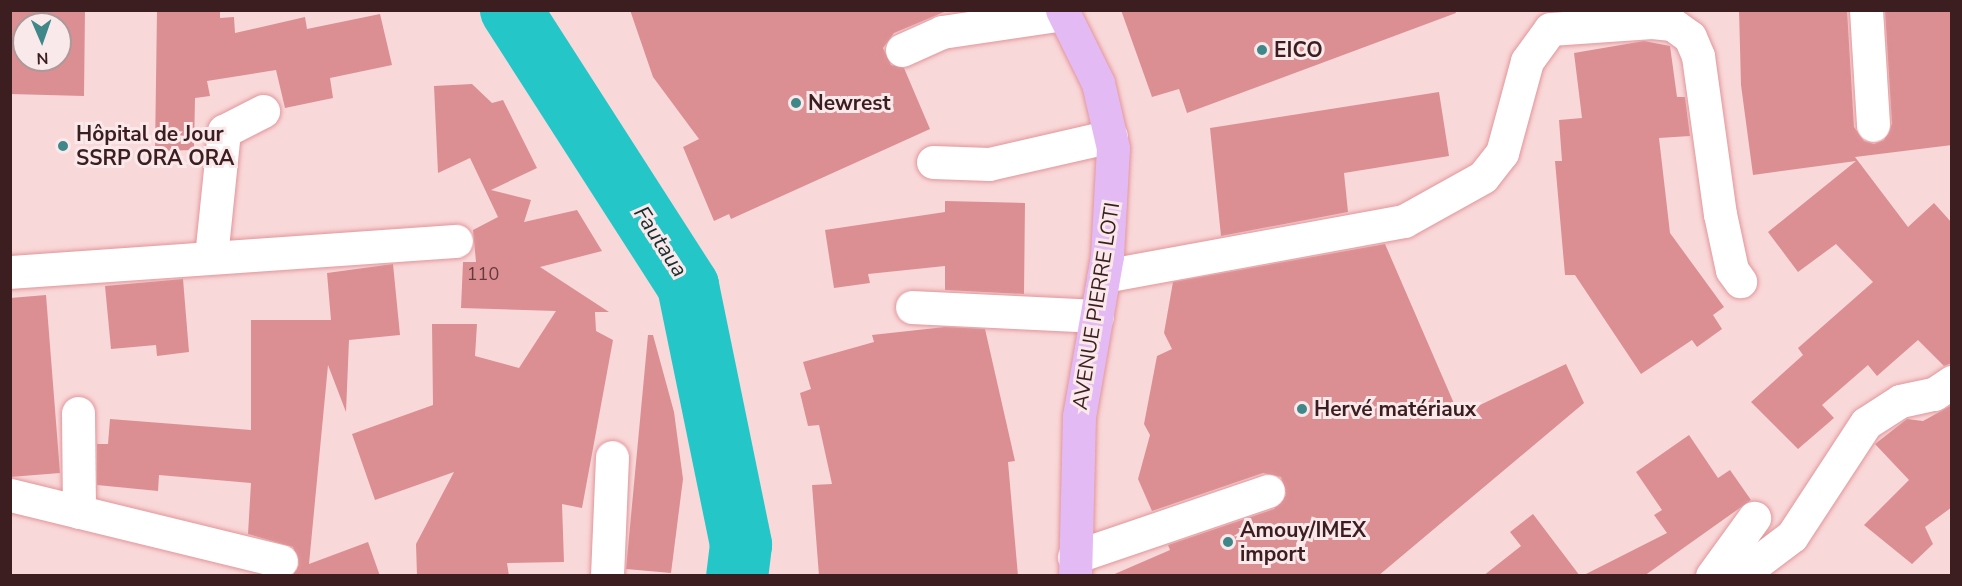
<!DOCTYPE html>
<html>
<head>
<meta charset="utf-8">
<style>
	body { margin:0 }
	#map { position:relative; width:1962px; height:586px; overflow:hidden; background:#f9d8d9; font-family:"Nunito Sans",sans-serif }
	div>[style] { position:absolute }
	.river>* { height:62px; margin:-31px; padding:0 31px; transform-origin:31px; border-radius:31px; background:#25c6c8 }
	.building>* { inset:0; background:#db8f93 }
	.roads { filter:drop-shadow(0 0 2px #e2969a) drop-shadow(0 0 2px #e2969a) }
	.minor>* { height:33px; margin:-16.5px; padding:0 16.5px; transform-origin:16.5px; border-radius:16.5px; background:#fff }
	.major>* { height:33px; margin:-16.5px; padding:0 16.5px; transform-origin:16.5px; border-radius:16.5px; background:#e4baf4 }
	.dots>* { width:16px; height:16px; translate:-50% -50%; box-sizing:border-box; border:3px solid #fae9ea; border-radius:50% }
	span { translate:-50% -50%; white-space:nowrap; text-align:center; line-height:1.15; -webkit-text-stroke:6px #fae9ea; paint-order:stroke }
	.number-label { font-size:18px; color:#643a3d }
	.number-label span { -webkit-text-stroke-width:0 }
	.poi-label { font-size:21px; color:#3c1e20; font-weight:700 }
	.left { translate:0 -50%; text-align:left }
	.street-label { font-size:21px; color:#3c1e20 }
	.water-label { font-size:22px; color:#172f2f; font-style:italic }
	.frame { position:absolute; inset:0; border:12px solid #3c1e20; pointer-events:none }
	.north { position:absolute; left:12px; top:12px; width:60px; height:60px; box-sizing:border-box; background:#fae9ea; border:2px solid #ae9899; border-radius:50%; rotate:178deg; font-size:16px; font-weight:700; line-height:24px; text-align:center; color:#3c1e20 }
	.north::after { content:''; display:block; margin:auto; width:21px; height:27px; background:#3f8788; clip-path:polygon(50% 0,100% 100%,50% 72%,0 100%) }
</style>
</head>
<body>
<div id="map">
	<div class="river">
		<i style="left:511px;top:10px;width:328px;rotate:57.3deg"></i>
		<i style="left:688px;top:286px;width:264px;rotate:78.4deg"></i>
		<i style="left:741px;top:545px;width:31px;rotate:97deg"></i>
	</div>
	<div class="building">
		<i style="clip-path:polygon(evenodd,10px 10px,85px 10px,84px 96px,10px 94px,10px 10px,24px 24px,60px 24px,60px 60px,24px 60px,24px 24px)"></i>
		<i style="clip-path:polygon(157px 10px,220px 10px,220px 18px,234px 17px,235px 33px,305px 17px,307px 29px,380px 14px,392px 65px,330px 78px,333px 98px,285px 108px,276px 70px,207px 81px,210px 96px,195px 98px,194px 150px,155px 151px)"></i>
		<i style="clip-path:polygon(630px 10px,949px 10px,894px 33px,883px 48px,891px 65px,904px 68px,930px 129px,731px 219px,729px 214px,714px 221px,683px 147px,699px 139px,653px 77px)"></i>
		<i style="clip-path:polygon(1121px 10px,1455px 10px,1456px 13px,1187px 113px,1179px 89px,1152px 97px)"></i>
		<i style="clip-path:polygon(1739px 10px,1847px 10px,1854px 127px,1864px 141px,1874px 144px,1884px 140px,1892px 124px,1885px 10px,1952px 10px,1952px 145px,1855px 157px,1908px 227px,1934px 203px,1952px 223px,1952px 363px,1944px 366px,1918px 340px,1877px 376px,1868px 365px,1822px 405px,1834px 418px,1798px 449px,1751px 402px,1803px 355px,1798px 348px,1873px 282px,1836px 244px,1798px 272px,1768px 232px,1856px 161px,1753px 175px,1741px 85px)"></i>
		<i style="clip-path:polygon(1644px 41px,1670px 46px,1677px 97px,1685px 97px,1690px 136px,1659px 138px,1670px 233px,1724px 307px,1713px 315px,1722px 329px,1697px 347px,1692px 340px,1641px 374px,1575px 275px,1565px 275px,1555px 161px,1562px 161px,1559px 120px,1582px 118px,1574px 53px)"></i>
		<i style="clip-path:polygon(472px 84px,492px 103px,503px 100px,537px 168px,491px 190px,531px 200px,524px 222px,577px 210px,602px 251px,540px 267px,609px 312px,595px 312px,596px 331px,613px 340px,582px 508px,562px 504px,564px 562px,507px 563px,509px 576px,417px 576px,416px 544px,454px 472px,375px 500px,352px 434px,433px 405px,432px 324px,477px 324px,475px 356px,519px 368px,556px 311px,461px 308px,463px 262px,476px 262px,473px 230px,498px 217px,470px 158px,438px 173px,434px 86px)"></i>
		<i style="clip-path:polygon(1439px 92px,1449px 156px,1344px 173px,1348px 212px,1221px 236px,1210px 128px)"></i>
		<i style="clip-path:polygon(945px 201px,1025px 203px,1024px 294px,945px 290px,945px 266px,868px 274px,870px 283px,834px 288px,825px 230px,945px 212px)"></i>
		<i style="clip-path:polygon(1385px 244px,1459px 415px,1566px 364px,1584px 403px,1378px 576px,1110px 576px,1170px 550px,1168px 545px,1274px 509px,1286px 495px,1281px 477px,1263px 473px,1152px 511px,1138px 479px,1150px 435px,1144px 424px,1157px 356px,1172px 349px,1164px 333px,1173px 282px)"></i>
		<i style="clip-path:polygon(393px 264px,400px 335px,349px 340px,346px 412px,328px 365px,309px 564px,368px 542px,380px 576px,292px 576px,299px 565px,293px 547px,248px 534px,251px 483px,159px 475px,158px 491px,97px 485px,97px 444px,108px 444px,110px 419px,251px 430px,251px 320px,331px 320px,327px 273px)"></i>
		<i style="clip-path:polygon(183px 279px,189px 352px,157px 356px,156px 345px,111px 349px,105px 286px)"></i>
		<i style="clip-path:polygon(46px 295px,60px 473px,10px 477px,10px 298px)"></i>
		<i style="clip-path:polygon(945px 327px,985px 329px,1015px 461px,1008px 462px,1018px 576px,819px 576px,812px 485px,832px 484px,819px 425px,808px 426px,800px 393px,811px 389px,803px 362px,874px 342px,872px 335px)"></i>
		<i style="clip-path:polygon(648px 335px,653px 335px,674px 412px,683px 479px,671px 573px,626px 569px)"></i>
		<i style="clip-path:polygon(1952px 405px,1952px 507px,1925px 527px,1933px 544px,1912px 564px,1864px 525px,1909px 480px,1875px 444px,1907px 419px,1923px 421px)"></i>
		<i style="clip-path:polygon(1689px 435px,1718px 478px,1730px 470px,1751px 500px,1644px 576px,1582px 576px,1667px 533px,1654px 515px,1662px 510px,1636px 472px)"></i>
		<i style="clip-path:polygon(1533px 514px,1580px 576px,1483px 576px,1521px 546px,1510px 532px)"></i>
	</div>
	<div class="roads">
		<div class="minor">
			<i style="left:1866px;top:10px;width:115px;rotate:86.5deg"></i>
			<i style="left:902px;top:50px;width:44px;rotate:-24.2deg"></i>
			<i style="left:942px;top:32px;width:123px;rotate:-8.4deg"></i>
			<i style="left:933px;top:162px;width:56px;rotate:2deg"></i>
			<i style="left:989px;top:164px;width:125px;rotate:-12.9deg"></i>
			<i style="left:211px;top:257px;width:127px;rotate:-84.1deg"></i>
			<i style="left:224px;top:131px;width:44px;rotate:-27.1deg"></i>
			<i style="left:10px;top:272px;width:447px;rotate:-4deg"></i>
			<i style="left:1104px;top:276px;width:305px;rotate:-10.4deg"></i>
			<i style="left:1404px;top:221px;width:90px;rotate:-29.1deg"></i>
			<i style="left:1483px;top:177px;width:31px;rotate:-52deg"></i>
			<i style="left:1502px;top:153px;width:95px;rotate:-74.8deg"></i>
			<i style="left:1527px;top:61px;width:39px;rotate:-54deg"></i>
			<i style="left:1550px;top:29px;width:102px;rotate:-3.9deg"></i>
			<i style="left:1652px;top:22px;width:20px;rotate:6deg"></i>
			<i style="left:1672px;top:24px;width:22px;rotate:36deg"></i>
			<i style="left:1690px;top:37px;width:21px;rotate:67deg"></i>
			<i style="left:1698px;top:56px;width:160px;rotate:82.1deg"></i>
			<i style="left:1720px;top:214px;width:57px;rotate:77.9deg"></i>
			<i style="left:1732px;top:270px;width:14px;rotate:54deg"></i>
			<i style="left:912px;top:307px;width:185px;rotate:2.8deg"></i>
			<i style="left:78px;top:413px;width:99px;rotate:89.4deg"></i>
			<i style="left:10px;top:495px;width:279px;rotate:13.7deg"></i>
			<i style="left:1074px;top:557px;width:205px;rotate:-18.8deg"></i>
			<i style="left:607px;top:576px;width:119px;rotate:-87.6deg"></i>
			<i style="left:1712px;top:576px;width:72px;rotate:-54.1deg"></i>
			<i style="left:1739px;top:576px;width:66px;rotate:-37deg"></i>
			<i style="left:1792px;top:536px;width:135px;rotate:-56.8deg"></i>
			<i style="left:1866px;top:423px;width:40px;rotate:-32.9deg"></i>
			<i style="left:1900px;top:401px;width:35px;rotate:-12deg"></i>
			<i style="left:1934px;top:394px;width:22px;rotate:-34deg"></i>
		</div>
		<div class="major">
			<i style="left:1062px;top:10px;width:81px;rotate:63.7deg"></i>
			<i style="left:1098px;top:83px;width:67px;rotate:77deg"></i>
			<i style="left:1113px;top:148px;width:108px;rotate:93.2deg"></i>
			<i style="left:1107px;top:256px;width:162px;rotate:99.9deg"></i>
			<i style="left:1079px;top:416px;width:160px;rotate:91.4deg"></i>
		</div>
	</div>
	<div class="dots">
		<i style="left:1262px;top:50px;background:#3f8788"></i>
		<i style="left:796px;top:103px;background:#3f8788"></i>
		<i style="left:63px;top:146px;background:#3f8788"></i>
		<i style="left:1302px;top:409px;background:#3f8788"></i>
		<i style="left:1228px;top:542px;background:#3f8788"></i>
	</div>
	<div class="number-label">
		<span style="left:483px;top:274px">110</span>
	</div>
	<div class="poi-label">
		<span class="left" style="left:1274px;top:50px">EICO</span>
		<span class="left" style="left:808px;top:103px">Newrest</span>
		<span class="left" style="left:76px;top:146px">Hôpital de Jour<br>SSRP ORA ORA</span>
		<span class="left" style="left:1314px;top:409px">Hervé matériaux</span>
		<span class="left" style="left:1240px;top:542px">Amouy/IMEX<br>import</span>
	</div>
	<div class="street-label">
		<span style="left:1096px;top:306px;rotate:-81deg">AVENUE PIERRE LOTI</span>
	</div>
	<div class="water-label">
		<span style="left:660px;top:242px;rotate:57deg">Fautaua</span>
	</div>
	<div class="frame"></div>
	<div class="north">N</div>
</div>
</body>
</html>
